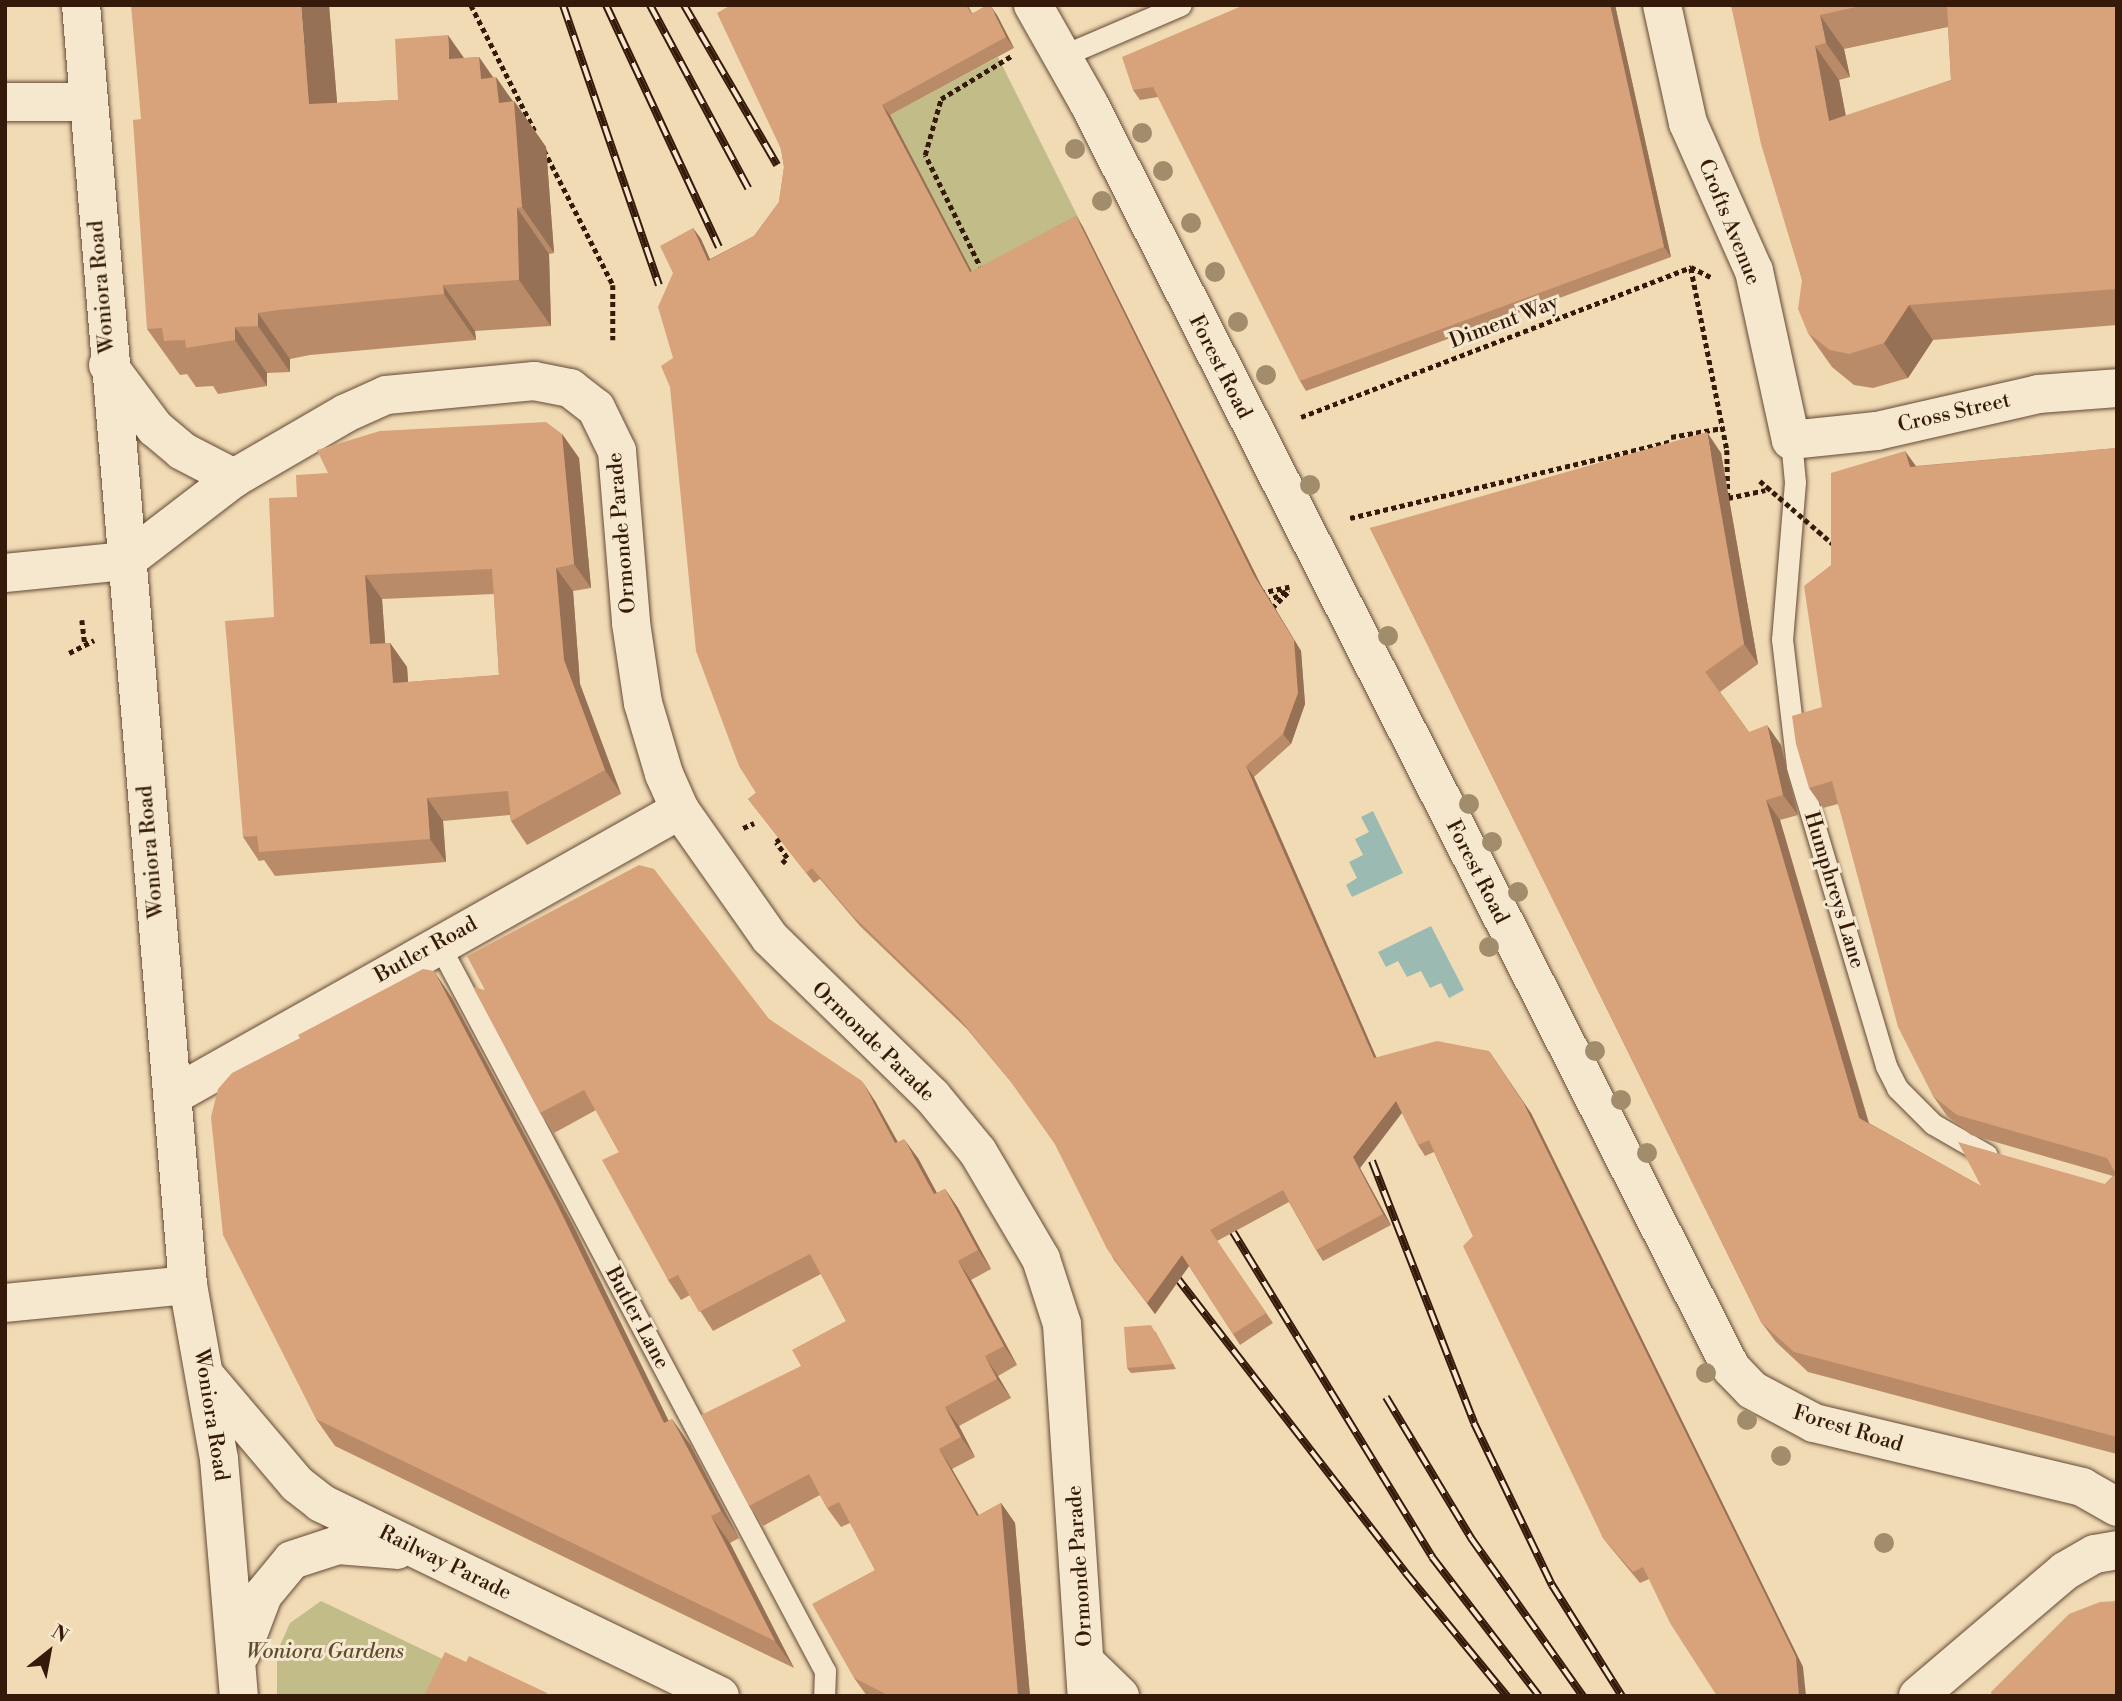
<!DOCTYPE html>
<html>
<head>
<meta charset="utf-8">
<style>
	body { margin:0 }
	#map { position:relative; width:2122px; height:1701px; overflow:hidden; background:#f1dbb5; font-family:"Libre Bodoni",serif }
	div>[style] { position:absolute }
	.green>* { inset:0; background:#c2bd88 }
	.water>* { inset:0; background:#9bbab2 }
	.path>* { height:4.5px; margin-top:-2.25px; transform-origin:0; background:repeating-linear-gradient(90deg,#351a09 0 5px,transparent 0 8.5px) }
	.roads { filter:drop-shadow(0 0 2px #644a34) drop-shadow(0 0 2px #644a34) }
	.lane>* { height:21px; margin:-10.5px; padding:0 10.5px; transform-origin:10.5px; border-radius:10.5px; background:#f6e8cf }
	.street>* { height:38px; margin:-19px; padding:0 19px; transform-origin:19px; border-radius:19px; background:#f6e8cf }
	.secondary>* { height:38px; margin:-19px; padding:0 19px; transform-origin:19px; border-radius:19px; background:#f6e8cf }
	.rail>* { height:8px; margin-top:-4px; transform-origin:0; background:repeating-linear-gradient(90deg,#f6e8cf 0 16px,#351a09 0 32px); box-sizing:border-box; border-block:2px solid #351a09 }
	.path-bridge>* { height:4.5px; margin-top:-2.25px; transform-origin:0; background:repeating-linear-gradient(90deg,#351a09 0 5px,transparent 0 8.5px) }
	.trees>* { width:20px; height:20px; margin:-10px; border-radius:50%; background:#a18c6b }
	.wall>* { inset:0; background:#ba8b69 }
	.shaded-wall>* { inset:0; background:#977155 }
	.building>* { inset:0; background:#d8a27a }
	span { translate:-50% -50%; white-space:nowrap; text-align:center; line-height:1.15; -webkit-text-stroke:6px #f6e8cf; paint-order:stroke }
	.street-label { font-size:21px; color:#351a09 }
	.park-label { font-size:21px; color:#5f4b2f; font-style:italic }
	.frame { position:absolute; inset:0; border:7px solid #351a09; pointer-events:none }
	.north { position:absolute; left:14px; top:1617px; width:70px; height:70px; -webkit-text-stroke:5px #f6e8cf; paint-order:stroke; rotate:31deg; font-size:19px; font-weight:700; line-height:28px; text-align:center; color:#351a09 }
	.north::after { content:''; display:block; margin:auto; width:24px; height:32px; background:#351a09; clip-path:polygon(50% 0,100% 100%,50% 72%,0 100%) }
</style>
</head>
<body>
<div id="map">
	<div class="green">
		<i style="clip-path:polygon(998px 57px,1083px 227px,978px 283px,890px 115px)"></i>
		<i style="clip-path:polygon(321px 1601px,472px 1673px,461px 1696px,277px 1696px,277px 1652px,290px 1623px)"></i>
	</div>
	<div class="water">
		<i style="clip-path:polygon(1373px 811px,1403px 873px,1352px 897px,1346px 885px,1357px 878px,1349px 862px,1363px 855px,1355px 839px,1369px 832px,1361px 817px)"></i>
		<i style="clip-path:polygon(1431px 926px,1464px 990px,1449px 998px,1441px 983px,1430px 988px,1421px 971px,1407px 977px,1398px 961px,1386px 967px,1378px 952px)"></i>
	</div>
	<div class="path">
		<i style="left:471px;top:5px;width:144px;rotate:63.1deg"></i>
		<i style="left:544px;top:150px;width:152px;rotate:62.9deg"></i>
		<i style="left:613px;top:285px;width:55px;rotate:90deg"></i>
		<i style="left:1691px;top:268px;width:186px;rotate:78.8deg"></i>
		<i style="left:1727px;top:450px;width:48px;rotate:88.8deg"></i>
		<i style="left:1728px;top:498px;width:38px;rotate:-12deg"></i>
		<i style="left:982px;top:271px;width:129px;rotate:-116.2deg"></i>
		<i style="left:925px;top:155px;width:58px;rotate:-74.1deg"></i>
		<i style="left:941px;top:99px;width:84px;rotate:-31.4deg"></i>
		<i style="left:1301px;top:417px;width:418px;rotate:-21deg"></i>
		<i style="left:1691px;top:267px;width:22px;rotate:27deg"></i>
		<i style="left:1671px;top:437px;width:52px;rotate:-10deg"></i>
		<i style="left:1350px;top:518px;width:331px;rotate:-13.4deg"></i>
		<i style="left:1260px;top:593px;width:30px;rotate:-12deg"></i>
		<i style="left:1266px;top:602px;width:26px;rotate:-29deg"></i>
		<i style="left:1272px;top:608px;width:25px;rotate:-45deg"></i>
		<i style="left:82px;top:620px;width:25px;rotate:83deg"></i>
		<i style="left:69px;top:653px;width:28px;rotate:-27deg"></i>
		<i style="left:743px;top:828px;width:12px;rotate:-24deg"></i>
		<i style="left:782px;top:863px;width:7px;rotate:-45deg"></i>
		<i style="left:787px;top:858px;width:19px;rotate:-125deg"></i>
		<i style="left:776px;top:842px;width:8px;rotate:-40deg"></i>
	</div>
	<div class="roads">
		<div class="lane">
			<i style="left:1062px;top:56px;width:129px;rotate:-23.2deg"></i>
			<i style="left:1791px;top:440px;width:42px;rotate:84.6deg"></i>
			<i style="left:1795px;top:482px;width:158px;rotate:94.7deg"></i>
			<i style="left:1782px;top:639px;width:129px;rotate:83.3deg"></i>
			<i style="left:1797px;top:767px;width:312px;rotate:73.4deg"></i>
			<i style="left:1886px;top:1066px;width:25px;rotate:63deg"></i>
			<i style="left:1897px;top:1088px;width:51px;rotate:45deg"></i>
			<i style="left:1933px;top:1124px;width:62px;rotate:29.9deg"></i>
			<i style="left:438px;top:943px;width:824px;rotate:62.01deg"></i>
			<i style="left:825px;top:1671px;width:25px;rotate:92deg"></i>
		</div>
		<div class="street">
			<i style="left:1033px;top:5px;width:114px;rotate:60.5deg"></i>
			<i style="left:1089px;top:104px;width:1418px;rotate:63.07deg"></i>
			<i style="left:1731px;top:1368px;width:30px;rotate:46deg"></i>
			<i style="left:1752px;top:1390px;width:70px;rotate:28deg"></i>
			<i style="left:1814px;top:1423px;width:276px;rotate:13.4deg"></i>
			<i style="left:2082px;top:1487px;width:40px;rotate:29.7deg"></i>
			<i style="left:1662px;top:5px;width:121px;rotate:77.6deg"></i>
			<i style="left:1688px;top:123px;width:162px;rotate:66deg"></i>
			<i style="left:1754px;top:271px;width:173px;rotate:77.7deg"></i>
			<i style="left:1791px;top:440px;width:86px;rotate:-6deg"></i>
			<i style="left:1877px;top:431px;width:165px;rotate:-12.9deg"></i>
			<i style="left:2038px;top:394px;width:79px;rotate:-4.3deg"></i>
			<i style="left:5px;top:102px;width:82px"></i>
			<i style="left:108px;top:365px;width:79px;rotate:53.3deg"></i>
			<i style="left:155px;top:428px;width:35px;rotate:40deg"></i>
			<i style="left:182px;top:451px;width:59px;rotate:27.4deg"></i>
			<i style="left:5px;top:573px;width:122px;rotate:-5.7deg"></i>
			<i style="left:126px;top:561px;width:136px;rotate:-37.5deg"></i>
			<i style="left:234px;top:478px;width:129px;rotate:-30.1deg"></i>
			<i style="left:346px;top:413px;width:44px;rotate:-24.2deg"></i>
			<i style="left:386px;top:395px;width:149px;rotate:-5.4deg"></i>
			<i style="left:534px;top:381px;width:37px;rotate:11deg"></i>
			<i style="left:570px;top:388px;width:33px;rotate:38deg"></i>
			<i style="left:596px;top:408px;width:48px;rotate:64deg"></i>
			<i style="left:617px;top:451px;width:173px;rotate:85.3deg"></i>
			<i style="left:631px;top:623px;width:81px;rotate:81.5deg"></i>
			<i style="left:643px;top:703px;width:74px;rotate:73.5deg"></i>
			<i style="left:664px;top:774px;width:39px;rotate:66deg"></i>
			<i style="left:680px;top:810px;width:156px;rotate:54.9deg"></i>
			<i style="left:770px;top:938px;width:226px;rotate:44.3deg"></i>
			<i style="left:932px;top:1096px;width:72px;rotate:50.6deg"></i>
			<i style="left:978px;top:1152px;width:124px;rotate:59.5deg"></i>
			<i style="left:1041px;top:1259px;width:68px;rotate:72.1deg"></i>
			<i style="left:1062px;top:1324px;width:373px;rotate:86.2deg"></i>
			<i style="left:174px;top:1095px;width:581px;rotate:-29.39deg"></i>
		</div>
		<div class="secondary">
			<i style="left:81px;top:5px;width:1284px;rotate:85.22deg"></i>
			<i style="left:188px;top:1285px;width:177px;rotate:79.9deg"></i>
			<i style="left:219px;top:1459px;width:238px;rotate:85.2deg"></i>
			<i style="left:5px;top:1303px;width:184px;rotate:-5.6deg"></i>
			<i style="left:208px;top:1379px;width:138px;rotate:49.7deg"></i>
			<i style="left:297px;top:1484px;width:31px;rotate:38deg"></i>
			<i style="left:321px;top:1503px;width:443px;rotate:25.8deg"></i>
			<i style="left:241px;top:1653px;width:62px;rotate:-69.2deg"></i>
			<i style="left:263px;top:1595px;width:45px;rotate:-50.4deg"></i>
			<i style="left:292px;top:1560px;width:48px;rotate:-18.1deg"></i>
			<i style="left:338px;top:1545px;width:59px;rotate:4.8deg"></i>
			<i style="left:1087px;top:1664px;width:46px;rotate:44.1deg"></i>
			<i style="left:1918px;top:1696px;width:193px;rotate:-40.4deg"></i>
			<i style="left:2065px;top:1571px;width:34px;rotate:-30deg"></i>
			<i style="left:2095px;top:1554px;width:22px;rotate:-10deg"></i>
		</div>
	</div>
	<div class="rail">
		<i style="left:563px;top:5px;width:296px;rotate:71.1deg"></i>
		<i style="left:606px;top:5px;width:267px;rotate:65deg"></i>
		<i style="left:650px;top:5px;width:208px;rotate:61.8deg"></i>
		<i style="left:684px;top:5px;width:185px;rotate:59.8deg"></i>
		<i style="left:1372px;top:1161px;width:281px;rotate:68.7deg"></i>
		<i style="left:1474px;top:1423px;width:180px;rotate:64.3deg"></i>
		<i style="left:1552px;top:1585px;width:131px;rotate:57.8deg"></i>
		<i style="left:1230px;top:1227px;width:387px;rotate:58.5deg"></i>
		<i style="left:1432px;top:1557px;width:175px;rotate:52.4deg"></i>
		<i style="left:1174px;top:1274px;width:377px;rotate:52.2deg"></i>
		<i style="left:1405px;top:1572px;width:161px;rotate:50.6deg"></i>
		<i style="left:1386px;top:1397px;width:165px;rotate:58.9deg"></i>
		<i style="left:1471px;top:1538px;width:194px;rotate:54.7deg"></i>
	</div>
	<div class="path-bridge">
		<i style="left:1760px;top:481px;width:96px;rotate:40.8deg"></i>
	</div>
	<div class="trees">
		<i style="left:1142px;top:133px"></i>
		<i style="left:1075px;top:149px"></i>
		<i style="left:1163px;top:171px"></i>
		<i style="left:1102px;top:201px"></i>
		<i style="left:1191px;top:223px"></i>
		<i style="left:1215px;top:272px"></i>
		<i style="left:1238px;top:322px"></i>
		<i style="left:1266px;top:375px"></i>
		<i style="left:1310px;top:485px"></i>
		<i style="left:1388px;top:636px"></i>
		<i style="left:1469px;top:804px"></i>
		<i style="left:1492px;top:842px"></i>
		<i style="left:1518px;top:892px"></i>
		<i style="left:1489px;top:947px"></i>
		<i style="left:1595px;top:1051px"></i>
		<i style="left:1621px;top:1100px"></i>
		<i style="left:1647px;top:1153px"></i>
		<i style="left:1706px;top:1373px"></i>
		<i style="left:1747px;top:1420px"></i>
		<i style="left:1781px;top:1456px"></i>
		<i style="left:1884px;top:1543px"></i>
	</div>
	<div class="wall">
		<i style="clip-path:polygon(329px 5px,337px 103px,398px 100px,464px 58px,479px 57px,493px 77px,513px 101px,514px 101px,546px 147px,554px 253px,549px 254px,551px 326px,475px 331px,476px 340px,310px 355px,290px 359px,290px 372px,267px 373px,267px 386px,218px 394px,213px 386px,196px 387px,187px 374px,180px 375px,147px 329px)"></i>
		<i style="clip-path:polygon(731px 5px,968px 5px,972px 13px,997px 15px,1014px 48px,890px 115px,972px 272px,1076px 216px,1083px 227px,1261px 585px,1301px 651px,1305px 704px,1291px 744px,1254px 777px,1376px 1057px,1531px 1113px,1803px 1667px,1649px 1579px,1640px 1583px,1611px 1548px,1603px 1538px,1473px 1236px,1434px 1152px,1425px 1156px,1418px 1145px,1402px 1113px,1360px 1168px,1391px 1225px,1323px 1261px,1316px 1250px,1289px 1202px,1217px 1241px,1273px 1323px,1240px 1345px,1189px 1266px,1155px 1314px,1114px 1260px,1055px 1144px,1016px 1088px,967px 1029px,860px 926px,820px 879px,814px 883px,748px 799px,756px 793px,673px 358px,693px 228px,701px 239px,710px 259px,754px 236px,779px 202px,784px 167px,781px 149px)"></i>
		<i style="clip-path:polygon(1244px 5px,1615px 5px,1671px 257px,1306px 391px,1300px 381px,1158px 97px,1140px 100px,1133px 90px)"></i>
		<i style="clip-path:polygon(evenodd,1731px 5px,2117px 5px,2117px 325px,1933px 340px,1908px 378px,1873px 388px,1854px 385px,1832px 367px,1808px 333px,1802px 280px,1731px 5px,1948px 27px,1951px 80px,1846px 116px,1839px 80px,1850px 77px,1844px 49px,1948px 27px)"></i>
		<i style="clip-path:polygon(evenodd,562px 434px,579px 458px,591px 588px,573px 591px,580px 684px,621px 794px,527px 845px,511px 821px,510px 815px,443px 821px,446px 862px,275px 876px,264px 860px,259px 861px,243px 837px,274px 617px,297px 497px,328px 473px,562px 434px,494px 594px,499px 675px,408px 682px,407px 667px,390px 643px,385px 643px,382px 599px,494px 594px)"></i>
		<i style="clip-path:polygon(2117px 448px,2117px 1454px,1808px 1372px,1776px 1342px,1761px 1322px,1370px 528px,1721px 453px,1758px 664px,1720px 692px,1749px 732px,1781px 745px,1798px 815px,1780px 820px,1869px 1123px,1981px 1186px,2105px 1184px,2113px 1176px,1971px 1135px,1947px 1116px,1933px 1096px,1838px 804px,1823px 808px,1809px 788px,1822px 707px,1831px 565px,1905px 451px,1916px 466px)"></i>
		<i style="clip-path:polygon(485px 990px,769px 1019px,875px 1101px,898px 1142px,918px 1158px,937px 1193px,945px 1189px,958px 1208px,991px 1269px,971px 1280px,1017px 1365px,998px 1376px,1011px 1398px,959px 1426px,975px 1457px,952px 1469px,979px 1515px,1001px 1503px,1015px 1523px,1030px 1696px,867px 1696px,854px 1678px,875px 1570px,850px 1523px,841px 1527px,827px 1508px,820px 1495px,763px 1526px,749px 1506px,801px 1366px,846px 1321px,821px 1274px,713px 1331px,690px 1295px,681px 1300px,668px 1280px,619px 1152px,596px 1110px,554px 1133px,540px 1113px)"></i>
		<i style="clip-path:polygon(452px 998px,575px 1229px,668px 1421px,672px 1419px,691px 1446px,739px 1538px,730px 1543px,794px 1668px,335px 1446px,316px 1419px)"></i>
		<i style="clip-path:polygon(1155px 1331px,1176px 1369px,1131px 1373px,1127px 1368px)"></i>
	</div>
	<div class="shaded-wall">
		<i style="clip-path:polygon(301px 5px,329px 5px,341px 150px,309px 104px)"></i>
		<i style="clip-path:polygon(990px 5px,997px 15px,1014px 48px,1006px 37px)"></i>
		<i style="clip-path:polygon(1610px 5px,1615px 5px,1671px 257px,1664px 247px)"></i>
		<i style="clip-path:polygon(1820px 15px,1844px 49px,1850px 77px,1826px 43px)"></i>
		<i style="clip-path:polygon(448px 35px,480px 81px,449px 59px)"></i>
		<i style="clip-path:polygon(1815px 46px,1839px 80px,1853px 156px,1829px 121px)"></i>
		<i style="clip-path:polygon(479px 57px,496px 82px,496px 77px,514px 103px,514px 101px,546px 147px,554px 253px,522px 207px,481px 79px)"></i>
		<i style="clip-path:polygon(882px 105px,890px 115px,978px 283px,970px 272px)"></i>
		<i style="clip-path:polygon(517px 208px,549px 254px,551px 326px,519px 280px)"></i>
		<i style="clip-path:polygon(1076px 216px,1083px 227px,1261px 585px,1301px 651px,1305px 704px,1291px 744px,1283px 734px,1253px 574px)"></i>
		<i style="clip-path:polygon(693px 228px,701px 239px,715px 271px,708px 261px)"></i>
		<i style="clip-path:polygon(443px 285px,475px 331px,476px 340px,444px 294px)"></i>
		<i style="clip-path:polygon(1909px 305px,1933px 340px,1908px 378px,1884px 343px)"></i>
		<i style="clip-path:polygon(258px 313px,290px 359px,290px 372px,258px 326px)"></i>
		<i style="clip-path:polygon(235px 327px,267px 373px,267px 386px,235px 340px)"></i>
		<i style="clip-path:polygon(1707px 432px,1721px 453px,1758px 664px,1744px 644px)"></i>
		<i style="clip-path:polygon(562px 434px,579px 458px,591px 588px,574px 564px)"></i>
		<i style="clip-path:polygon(1905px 451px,1919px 471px,1910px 467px)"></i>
		<i style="clip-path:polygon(556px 568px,573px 591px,580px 684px,621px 794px,605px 770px,564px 660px)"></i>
		<i style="clip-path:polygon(365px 575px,382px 599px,387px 668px,370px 644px)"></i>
		<i style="clip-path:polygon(390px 643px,407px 667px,410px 707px,393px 683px)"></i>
		<i style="clip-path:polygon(1767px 725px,1781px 745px,1798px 815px,1783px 795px)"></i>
		<i style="clip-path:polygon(1246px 766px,1254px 777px,1381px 1068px,1374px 1058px)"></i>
		<i style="clip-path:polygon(427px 798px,443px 821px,446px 862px,430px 839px)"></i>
		<i style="clip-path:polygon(1766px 800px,1780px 820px,1873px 1138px,1859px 1118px)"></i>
		<i style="clip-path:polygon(434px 971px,452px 998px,575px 1229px,683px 1450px,664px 1423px)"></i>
		<i style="clip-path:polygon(1489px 1051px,1531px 1113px,1803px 1667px,1806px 1696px,1799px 1696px)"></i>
		<i style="clip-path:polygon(862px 1081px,875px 1101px,909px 1163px,895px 1143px)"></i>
		<i style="clip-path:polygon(1396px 1101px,1403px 1111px,1360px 1168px,1391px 1225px,1383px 1214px,1353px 1157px)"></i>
		<i style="clip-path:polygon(904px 1139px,918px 1158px,948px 1214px,934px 1194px)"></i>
		<i style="clip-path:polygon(945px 1189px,958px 1208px,991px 1269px,978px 1250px)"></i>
		<i style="clip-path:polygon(1182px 1255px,1189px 1266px,1155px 1314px,1147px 1303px)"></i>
		<i style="clip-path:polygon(958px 1261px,971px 1280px,1017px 1365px,1004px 1346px)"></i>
		<i style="clip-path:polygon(985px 1356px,998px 1376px,1011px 1398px,997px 1379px)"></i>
		<i style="clip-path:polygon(945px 1407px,959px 1426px,975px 1457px,961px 1437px)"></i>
		<i style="clip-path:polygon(672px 1419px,691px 1446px,739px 1538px,721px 1511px)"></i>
		<i style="clip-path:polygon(939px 1449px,952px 1469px,990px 1536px,977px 1516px)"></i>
		<i style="clip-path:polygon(1001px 1503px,1015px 1523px,1030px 1696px,1018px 1696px)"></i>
		<i style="clip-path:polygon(711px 1516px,730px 1543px,794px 1668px,775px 1641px)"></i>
	</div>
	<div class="building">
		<i style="clip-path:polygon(131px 5px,301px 5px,309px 104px,398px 100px,395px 39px,448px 35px,449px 59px,479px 57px,481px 79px,496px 77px,499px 103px,514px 101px,522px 207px,517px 208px,519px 280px,443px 285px,444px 294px,278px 310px,258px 313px,258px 326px,235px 327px,235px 340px,186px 348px,185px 340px,164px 341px,162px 328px,147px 329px,133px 120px,141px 119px)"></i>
		<i style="clip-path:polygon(731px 5px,966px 5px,971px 14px,987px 5px,990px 5px,1006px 37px,882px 105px,970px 272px,1076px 216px,1253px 574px,1294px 640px,1298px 693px,1283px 734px,1246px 766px,1374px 1058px,1437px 1041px,1489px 1051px,1523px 1102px,1796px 1657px,1799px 1696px,1717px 1696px,1670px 1623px,1643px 1567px,1633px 1572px,1603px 1538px,1463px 1246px,1473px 1236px,1429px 1140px,1418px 1145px,1396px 1101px,1353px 1157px,1383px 1214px,1316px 1250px,1283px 1190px,1210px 1230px,1266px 1313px,1233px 1334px,1182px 1255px,1147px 1303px,1107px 1249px,1055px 1144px,1008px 1078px,959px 1018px,852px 915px,812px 868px,806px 873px,748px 799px,756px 793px,739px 766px,696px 651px,670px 387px,661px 366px,673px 358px,658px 307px,673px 273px,660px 246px,693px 228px,708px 261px,754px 236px,779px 202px,784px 167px,781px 149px,717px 13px)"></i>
		<i style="clip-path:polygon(1244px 5px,1610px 5px,1664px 247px,1300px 381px,1153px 87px,1133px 90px,1122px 57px)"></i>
		<i style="clip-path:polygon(1731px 5px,1865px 5px,1820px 15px,1826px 43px,1815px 46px,1829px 121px,1951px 80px,1947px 5px,2117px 5px,2117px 289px,1909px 305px,1884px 343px,1849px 354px,1830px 350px,1808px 333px,1798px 309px,1802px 280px,1761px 144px)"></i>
		<i style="clip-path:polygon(evenodd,546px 422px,562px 434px,574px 564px,556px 568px,564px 660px,605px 770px,511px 821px,508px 791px,427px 798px,430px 839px,259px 852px,257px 836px,243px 837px,225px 621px,274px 617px,269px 498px,297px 497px,296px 475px,328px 473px,317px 450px,380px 431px,546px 422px,492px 569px,499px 675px,393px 683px,390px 643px,370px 644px,365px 575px,492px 569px)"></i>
		<i style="clip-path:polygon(1707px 432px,1744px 644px,1705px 672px,1749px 732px,1767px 725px,1783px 795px,1766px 800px,1859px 1118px,1981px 1186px,1958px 1142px,2105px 1184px,2116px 1174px,2107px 1158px,1957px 1115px,1933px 1096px,1898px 1027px,1832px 781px,1809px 788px,1796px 744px,1792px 716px,1822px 707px,1804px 586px,1831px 565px,1831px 473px,1905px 451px,1910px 467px,2117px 448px,2117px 1437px,1794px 1352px,1761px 1322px,1370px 528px)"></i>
		<i style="clip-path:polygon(639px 865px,654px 869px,769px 1019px,862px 1081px,895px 1143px,904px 1139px,934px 1194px,945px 1189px,978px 1250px,958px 1261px,1004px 1346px,985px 1356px,997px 1379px,945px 1407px,961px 1437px,939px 1449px,977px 1516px,1001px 1503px,1018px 1696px,890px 1696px,854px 1678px,812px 1604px,875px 1570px,839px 1502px,827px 1508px,809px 1474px,749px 1506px,701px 1415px,801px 1366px,792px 1350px,846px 1321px,810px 1254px,699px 1312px,678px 1275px,668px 1280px,602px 1160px,619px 1152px,584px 1090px,540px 1113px,473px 987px,485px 990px,467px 956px)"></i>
		<i style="clip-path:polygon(423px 969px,434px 971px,556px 1202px,664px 1423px,672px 1419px,721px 1511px,711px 1516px,775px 1641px,316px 1419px,223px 1235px,211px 1117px,218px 1089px,232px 1073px,300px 1038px,298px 1035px)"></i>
		<i style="clip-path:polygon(1151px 1325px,1173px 1364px,1127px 1368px,1124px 1327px)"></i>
		<i style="clip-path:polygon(2117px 1601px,2117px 1696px,1992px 1696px,1991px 1692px,2069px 1614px,2100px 1602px)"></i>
		<i style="clip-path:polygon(445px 1652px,466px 1662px,469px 1656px,547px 1693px,546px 1696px,424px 1696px)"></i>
	</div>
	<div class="street-label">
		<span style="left:1729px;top:222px;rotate:68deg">Crofts Avenue</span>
		<span style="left:102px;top:287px;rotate:-95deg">Woniora Road</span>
		<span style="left:1504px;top:322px;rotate:-21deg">Diment Way</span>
		<span style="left:1220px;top:367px;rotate:63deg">Forest Road</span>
		<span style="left:1954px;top:413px;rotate:-13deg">Cross Street</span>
		<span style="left:622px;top:533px;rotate:-95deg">Ormonde Parade</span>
		<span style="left:151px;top:852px;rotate:-95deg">Woniora Road</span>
		<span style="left:1477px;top:872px;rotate:63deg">Forest Road</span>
		<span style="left:1834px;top:890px;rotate:73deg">Humphreys Lane</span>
		<span style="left:426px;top:950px;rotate:-29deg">Butler Road</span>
		<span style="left:873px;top:1042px;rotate:44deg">Ormonde Parade</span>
		<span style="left:637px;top:1318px;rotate:62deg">Butler Lane</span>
		<span style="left:211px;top:1415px;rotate:81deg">Woniora Road</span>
		<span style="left:1848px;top:1429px;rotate:17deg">Forest Road</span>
		<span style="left:445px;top:1563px;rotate:26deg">Railway Parade</span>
		<span style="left:1080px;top:1566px;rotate:-94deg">Ormonde Parade</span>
	</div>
	<div class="park-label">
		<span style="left:325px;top:1652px">Woniora Gardens</span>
	</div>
	<div class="frame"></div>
	<div class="north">N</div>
</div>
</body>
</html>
